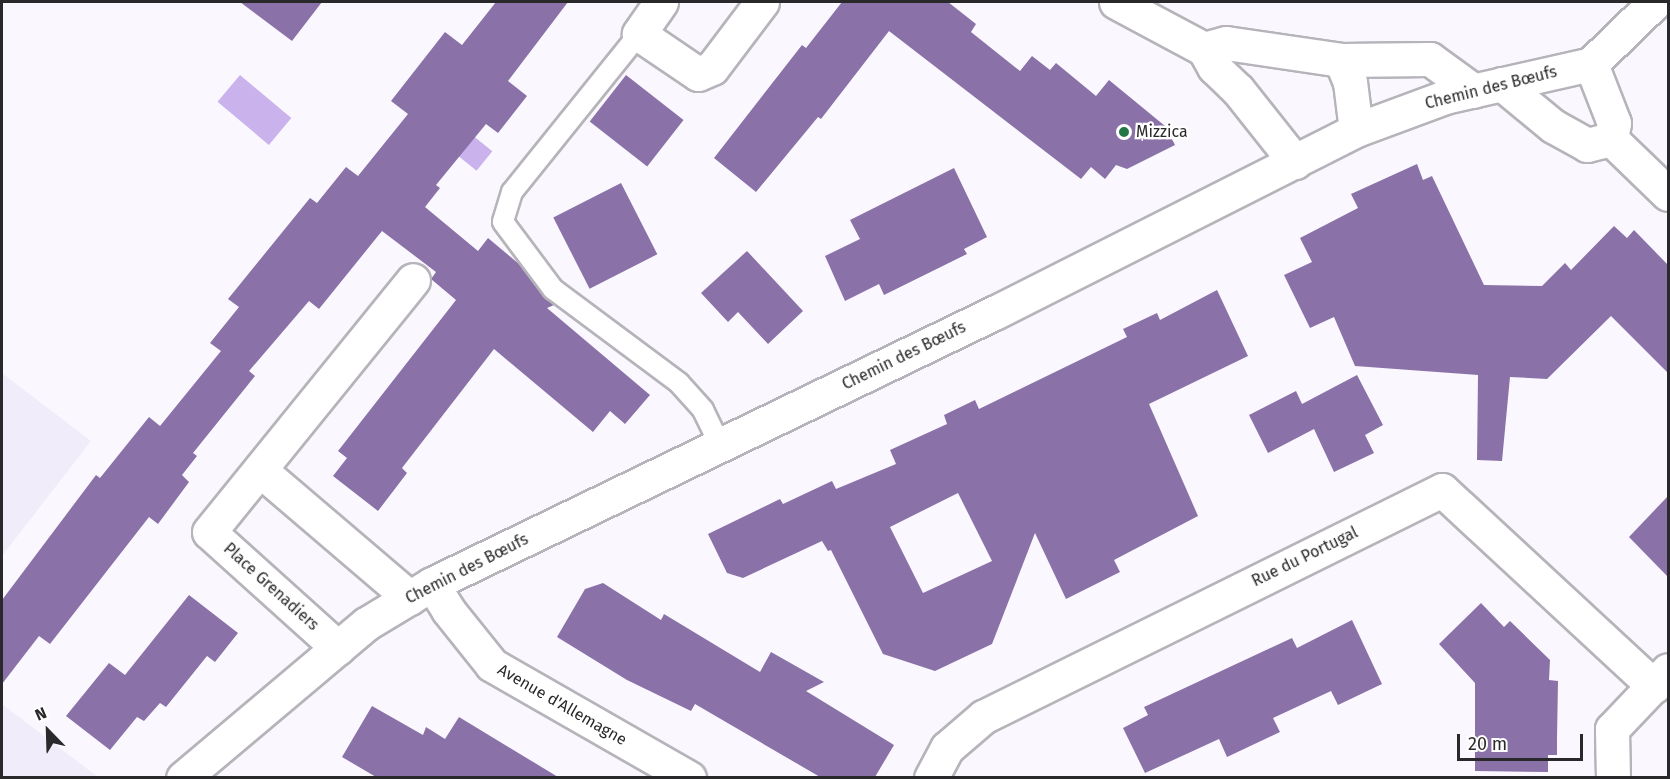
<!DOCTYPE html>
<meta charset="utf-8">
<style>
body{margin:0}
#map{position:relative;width:1670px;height:779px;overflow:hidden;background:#faf8fe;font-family:"Fira Sans",sans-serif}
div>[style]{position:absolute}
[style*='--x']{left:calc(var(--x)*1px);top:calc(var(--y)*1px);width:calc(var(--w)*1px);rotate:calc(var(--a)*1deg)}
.built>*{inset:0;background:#f1ecf9}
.water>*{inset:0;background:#cab2ec;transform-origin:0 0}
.building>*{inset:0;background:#8a72a8;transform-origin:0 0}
.roads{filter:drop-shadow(2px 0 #b6b4ba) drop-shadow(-2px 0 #b6b4ba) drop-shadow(0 2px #b6b4ba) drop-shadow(0 -2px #b6b4ba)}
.service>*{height:20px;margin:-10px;padding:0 10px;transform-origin:10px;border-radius:10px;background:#fff}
.minor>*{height:33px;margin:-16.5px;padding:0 16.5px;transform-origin:16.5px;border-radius:16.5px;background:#fff}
.tertiary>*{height:33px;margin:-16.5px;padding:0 16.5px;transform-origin:16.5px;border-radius:16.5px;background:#fff}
.dots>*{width:16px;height:16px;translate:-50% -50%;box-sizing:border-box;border:3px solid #fff;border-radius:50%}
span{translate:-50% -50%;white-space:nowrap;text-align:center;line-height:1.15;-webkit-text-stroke:4.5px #fff;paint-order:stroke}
.street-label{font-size:16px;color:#29292b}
.poi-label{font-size:16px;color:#29292b}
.left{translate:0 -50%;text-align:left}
.frame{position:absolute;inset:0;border:3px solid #29292b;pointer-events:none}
.north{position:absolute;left:18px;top:701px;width:60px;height:60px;-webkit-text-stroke:4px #fff;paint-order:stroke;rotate:337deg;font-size:16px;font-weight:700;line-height:24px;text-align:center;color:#29292b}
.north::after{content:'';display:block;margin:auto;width:21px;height:27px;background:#29292b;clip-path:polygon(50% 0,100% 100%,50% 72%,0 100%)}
.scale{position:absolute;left:1457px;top:734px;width:126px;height:27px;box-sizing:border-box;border:3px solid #29292b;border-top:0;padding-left:8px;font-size:18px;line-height:21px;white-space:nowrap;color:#29292b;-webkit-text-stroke:4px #fff;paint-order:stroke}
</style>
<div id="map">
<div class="built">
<i style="clip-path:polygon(2px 373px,91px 441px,2px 556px,2px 372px)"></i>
<i style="clip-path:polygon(2px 704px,98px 777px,2px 777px)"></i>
</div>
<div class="water">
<i style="left:240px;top:75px;width:67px;height:35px;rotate:40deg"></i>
<i style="left:455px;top:121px;width:48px;height:25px;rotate:39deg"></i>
</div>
<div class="building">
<i style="clip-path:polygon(240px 2px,322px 2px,292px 41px)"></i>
<i style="clip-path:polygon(496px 2px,568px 2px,508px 81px,527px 96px,498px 133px,486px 124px,436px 185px,440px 188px,425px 207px,478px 251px,488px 238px,519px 264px,554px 305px,547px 308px,650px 395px,625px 424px,610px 411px,593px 432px,494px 349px,402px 468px,407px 473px,378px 511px,333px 476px,347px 458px,338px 451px,456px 300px,431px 279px,436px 272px,382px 231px,319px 309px,309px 301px,249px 371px,255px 376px,193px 453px,197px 456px,182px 475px,189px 482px,158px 524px,149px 517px,50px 644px,39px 636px,2px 684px,2px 600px,96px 475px,100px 478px,149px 417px,160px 426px,221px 351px,210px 343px,239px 307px,228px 299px,310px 198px,317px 203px,346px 167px,358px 176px,408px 114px,391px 101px,445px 32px,462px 45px)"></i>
<i style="clip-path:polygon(842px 2px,948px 2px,976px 24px,971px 32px,1020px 71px,1032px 56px,1050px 70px,1056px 63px,1096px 96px,1109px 80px,1165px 126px,1175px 145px,1127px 169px,1116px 165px,1105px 179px,1091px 167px,1081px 179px,889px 31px,821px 119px,818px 117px,756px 192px,714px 158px,802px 45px,806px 48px)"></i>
<i style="left:626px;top:75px;width:73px;height:59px;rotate:38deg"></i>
<i style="clip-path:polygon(1417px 164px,1423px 180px,1432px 176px,1484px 285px,1542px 286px,1565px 263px,1571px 270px,1614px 226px,1627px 238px,1634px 230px,1668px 265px,1668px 373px,1611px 316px,1547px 379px,1510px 377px,1502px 461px,1477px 460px,1478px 375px,1355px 366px,1334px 317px,1310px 328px,1284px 275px,1312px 262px,1300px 238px,1358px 208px,1351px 194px)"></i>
<i style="clip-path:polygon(954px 168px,987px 237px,964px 249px,967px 254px,884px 295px,879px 284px,845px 301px,825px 256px,860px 239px,850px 220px)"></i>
<i style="left:621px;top:183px;width:80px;height:76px;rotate:63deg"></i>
<i style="clip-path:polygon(747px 251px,803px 311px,768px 344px,738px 312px,728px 322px,701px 293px)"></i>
<i style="clip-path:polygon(evenodd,1217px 290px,1248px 356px,1149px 404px,1198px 516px,1114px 560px,1120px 572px,1066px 599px,1035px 533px,992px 644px,935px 671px,883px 654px,831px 550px,828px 551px,822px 541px,743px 578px,727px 573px,708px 534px,780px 499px,783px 504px,832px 481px,836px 489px,896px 464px,890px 450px,947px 424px,944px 415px,975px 400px,979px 409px,1127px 337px,1123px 329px,1157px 313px,1160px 320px,1217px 290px,958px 493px,992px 561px,923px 593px,890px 527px,958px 493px)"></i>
<i style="clip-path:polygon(1357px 375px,1383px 425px,1365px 435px,1374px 453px,1334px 472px,1314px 429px,1268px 453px,1249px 415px,1296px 391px,1302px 404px)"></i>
<i style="clip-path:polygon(1668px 496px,1668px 577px,1629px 537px)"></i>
<i style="clip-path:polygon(603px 583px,661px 620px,664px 614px,760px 672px,771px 652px,824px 682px,806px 691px,894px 745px,875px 777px,820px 777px,695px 704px,691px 711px,627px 680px,557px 637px,585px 589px)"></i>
<i style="clip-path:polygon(189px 595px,238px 633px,215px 662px,207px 656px,166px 707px,160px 703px,144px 721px,137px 717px,110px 750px,66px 716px,109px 663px,125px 675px)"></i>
<i style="clip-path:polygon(1481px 603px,1504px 627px,1510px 621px,1550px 660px,1549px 680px,1558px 681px,1557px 738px,1557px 755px,1548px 755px,1548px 772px,1475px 771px,1475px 683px,1439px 644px)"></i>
<i style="clip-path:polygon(1352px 620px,1382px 684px,1338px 705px,1331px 691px,1273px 718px,1280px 732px,1227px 757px,1219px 739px,1145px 773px,1123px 728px,1148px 715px,1144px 707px,1292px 638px,1297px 648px)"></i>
<i style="clip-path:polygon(372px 706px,423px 735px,426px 727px,445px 739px,459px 717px,558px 777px,376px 777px,342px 757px)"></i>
</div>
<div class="roads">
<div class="service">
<i style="--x:639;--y:34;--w:203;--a:128.8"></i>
<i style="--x:512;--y:192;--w:31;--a:107"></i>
<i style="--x:503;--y:222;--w:84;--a:53.3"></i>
<i style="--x:553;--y:289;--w:157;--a:36.7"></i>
<i style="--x:679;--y:383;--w:36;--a:48"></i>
<i style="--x:703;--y:410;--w:39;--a:64"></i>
</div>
<div class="minor">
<i style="--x:661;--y:2;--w:39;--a:125"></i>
<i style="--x:639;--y:34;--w:71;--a:34.1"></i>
<i style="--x:698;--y:74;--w:15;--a:-23"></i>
<i style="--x:712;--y:68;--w:83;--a:-52.9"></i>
<i style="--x:1116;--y:2;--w:100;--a:28.1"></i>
<i style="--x:1204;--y:49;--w:21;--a:61"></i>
<i style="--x:1214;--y:67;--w:33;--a:44"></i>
<i style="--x:1238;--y:90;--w:92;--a:51.6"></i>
<i style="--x:1204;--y:49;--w:23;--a:-15"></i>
<i style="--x:1226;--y:43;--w:116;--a:8.4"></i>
<i style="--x:1341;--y:60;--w:89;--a:-0.6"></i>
<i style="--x:1430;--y:59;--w:54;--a:36"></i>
<i style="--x:1341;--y:60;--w:24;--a:68"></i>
<i style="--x:1350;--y:82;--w:48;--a:82.9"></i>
<i style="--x:1591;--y:64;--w:63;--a:68.7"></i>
<i style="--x:1614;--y:123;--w:16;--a:101"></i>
<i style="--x:1502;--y:84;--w:66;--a:39.5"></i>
<i style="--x:1553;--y:126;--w:39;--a:29"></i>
<i style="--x:1587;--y:145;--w:25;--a:-14"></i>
<i style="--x:1611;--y:139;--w:79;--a:44"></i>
<i style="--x:260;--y:470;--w:197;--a:40.5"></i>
<i style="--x:432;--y:584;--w:31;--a:58"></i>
<i style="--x:448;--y:610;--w:70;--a:51.3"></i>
<i style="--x:492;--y:665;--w:227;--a:29.8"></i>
<i style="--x:338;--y:648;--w:173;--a:-138"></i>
<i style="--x:209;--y:532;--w:324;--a:-51"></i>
<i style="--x:931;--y:778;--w:34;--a:-62"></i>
<i style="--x:947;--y:748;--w:48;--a:-40.7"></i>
<i style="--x:983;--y:717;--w:512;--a:-26.31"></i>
<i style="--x:1442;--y:490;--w:289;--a:42.8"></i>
<i style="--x:1613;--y:778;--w:49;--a:-91.2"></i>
<i style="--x:1612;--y:729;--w:81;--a:-46.5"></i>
</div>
<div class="tertiary">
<i style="--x:183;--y:778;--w:239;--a:-40.1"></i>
<i style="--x:366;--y:624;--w:77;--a:-31.2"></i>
<i style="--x:432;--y:584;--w:626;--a:-25.75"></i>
<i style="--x:996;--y:312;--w:403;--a:-26.8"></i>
<i style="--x:1356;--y:130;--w:95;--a:-20.3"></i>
<i style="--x:1445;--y:97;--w:150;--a:-12.7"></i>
<i style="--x:1591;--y:64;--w:89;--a:-44.1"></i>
</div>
</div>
<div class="dots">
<i style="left:1124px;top:132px;background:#247647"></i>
</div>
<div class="street-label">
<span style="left:1491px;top:88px;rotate:-14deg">Chemin des Bœufs</span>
<span style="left:904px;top:356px;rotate:-26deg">Chemin des Bœufs</span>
<span style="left:1305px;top:557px;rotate:-26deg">Rue du Portugal</span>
<span style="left:467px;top:569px;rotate:-27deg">Chemin des Bœufs</span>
<span style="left:271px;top:587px;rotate:42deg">Place Grenadiers</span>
<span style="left:562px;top:705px;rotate:30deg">Avenue d'Allemagne</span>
</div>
<div class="poi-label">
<span class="left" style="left:1136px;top:132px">Mizzica</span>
</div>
<div class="frame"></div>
<div class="north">N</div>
<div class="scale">20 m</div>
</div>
